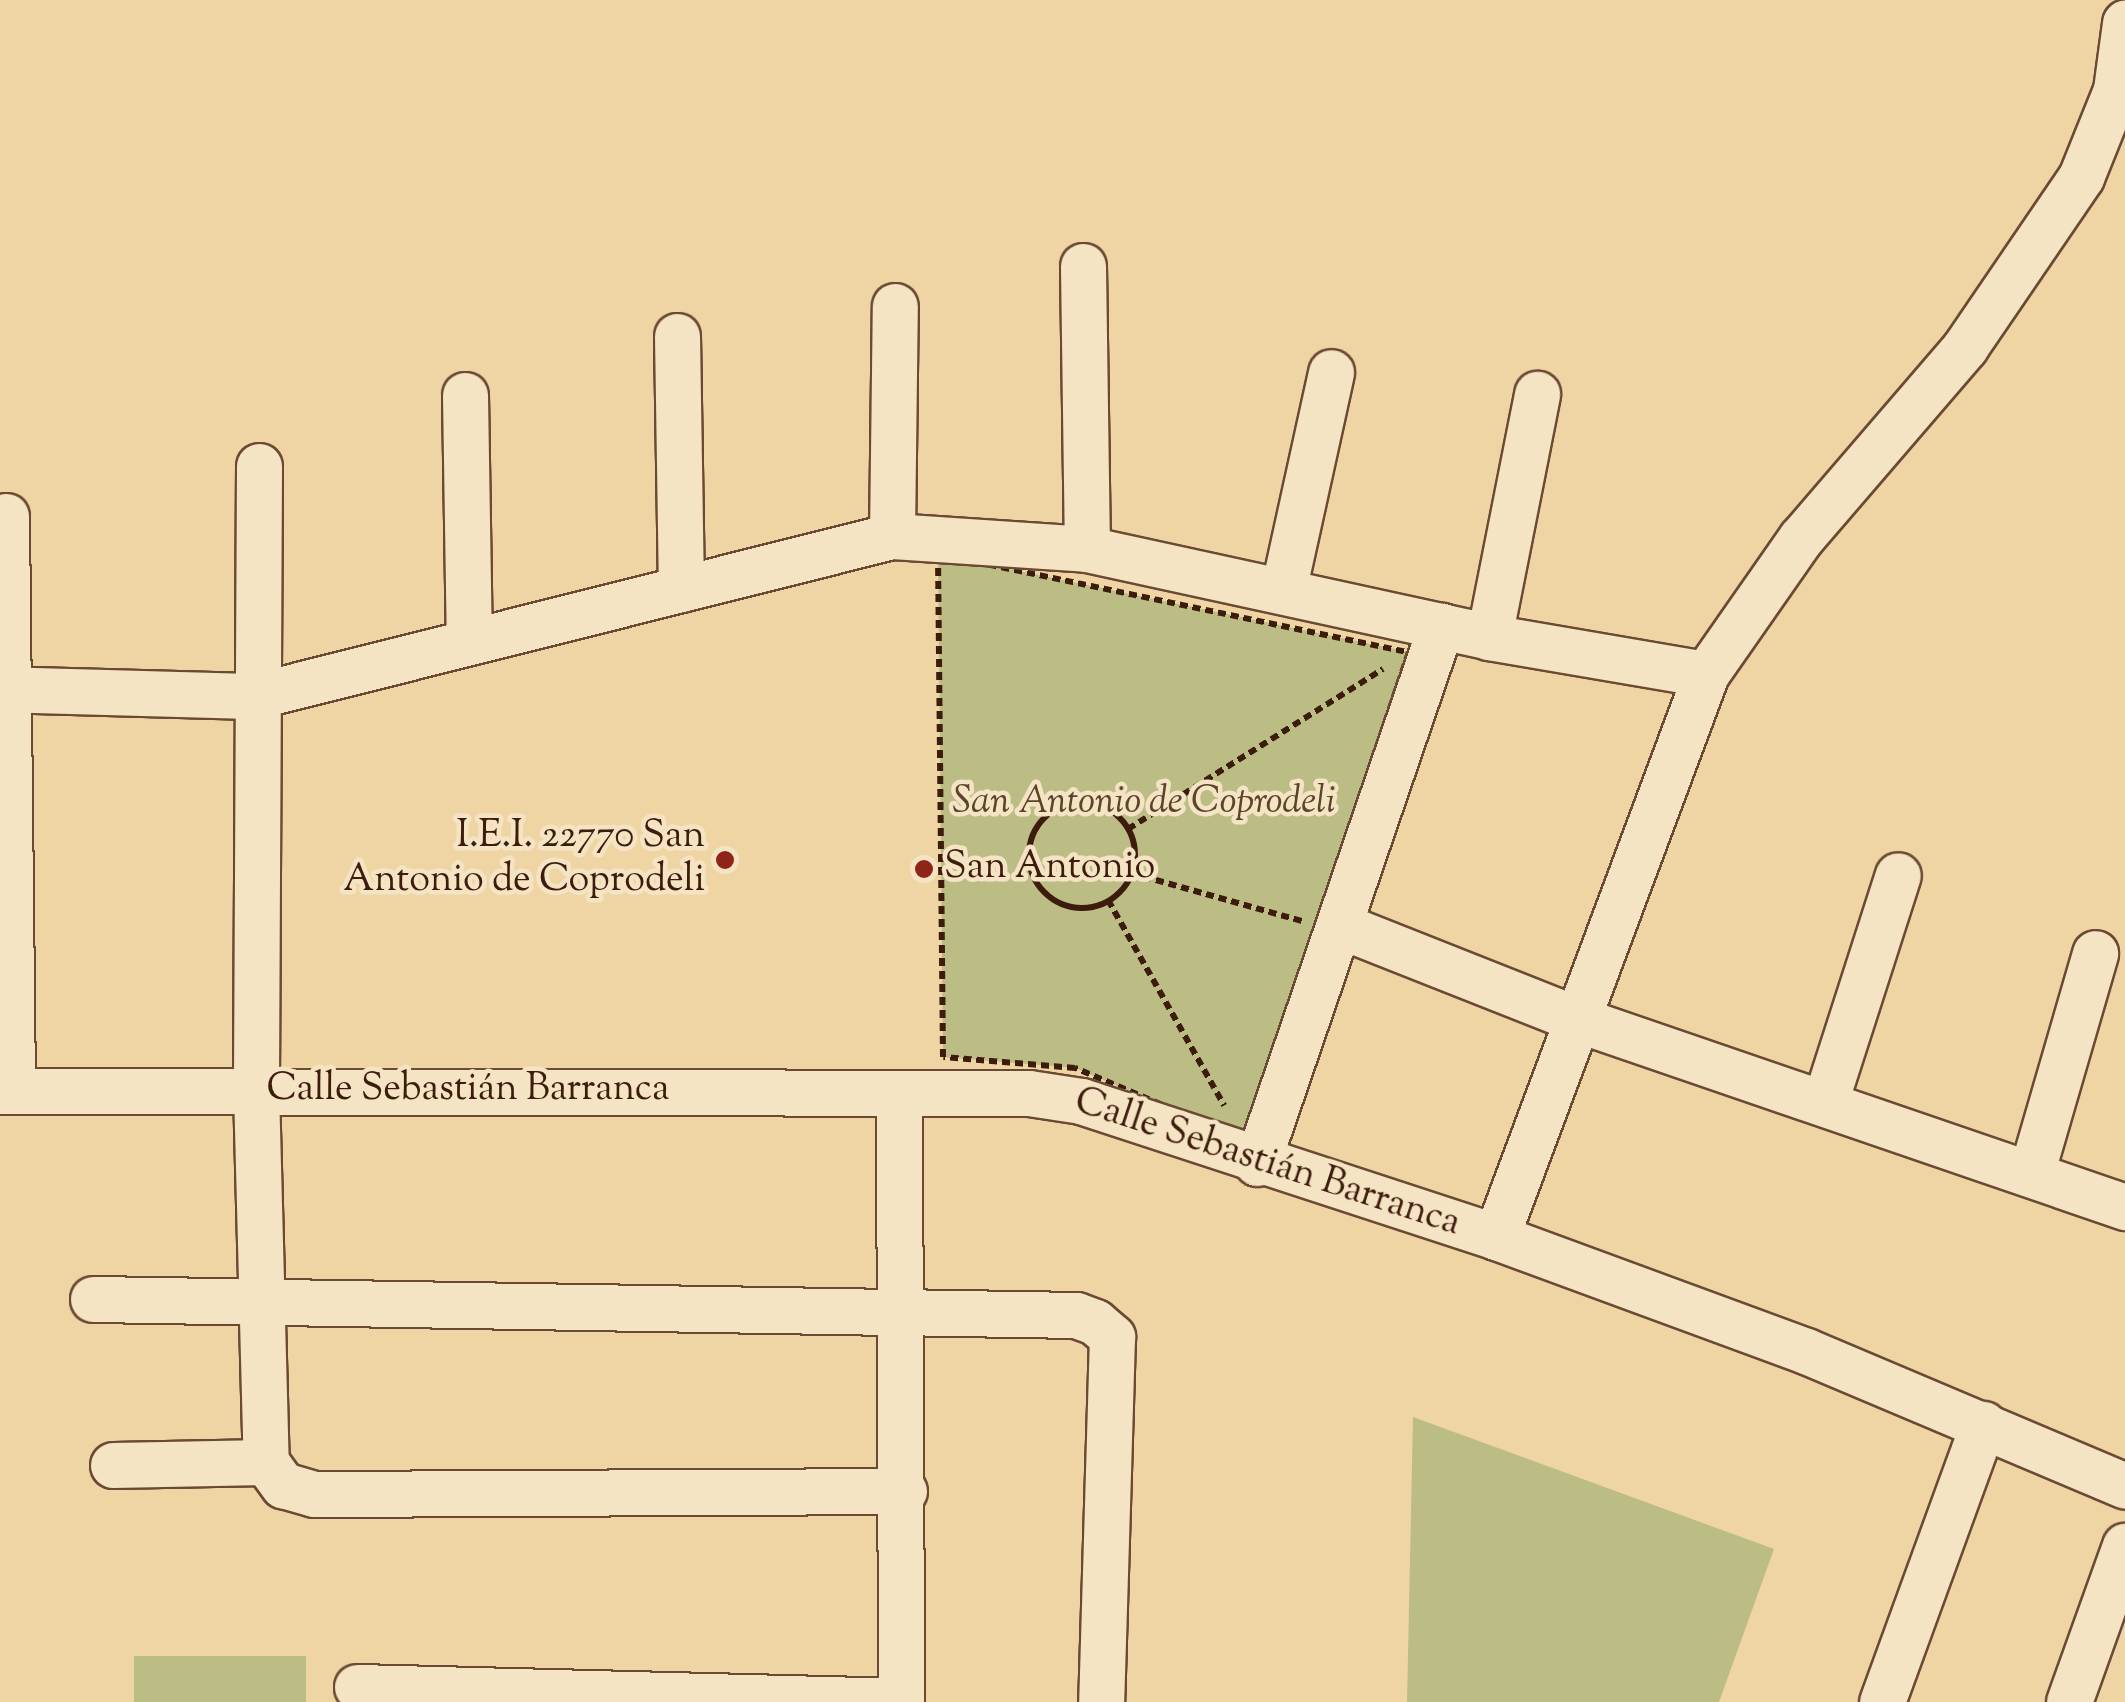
<!DOCTYPE html>
<meta charset="utf-8">
<style>
body{margin:0}
#map{position:relative;width:2125px;height:1702px;overflow:hidden;background:#f0d5a4;font-family:"Sorts Mill Goudy",serif}
div>[style]{position:absolute}
[style*='--x']{left:calc(var(--x)*1px);top:calc(var(--y)*1px);width:calc(var(--w)*1px);rotate:calc(var(--a)*1deg)}
.green>*{inset:0;background:#bbbd85;transform-origin:0 0}
.path>*{height:6px;margin-top:-3px;transform-origin:0;background:repeating-linear-gradient(90deg,#3d1c0d 0 8px,transparent 0 13px)}
.path>.ring{margin:-3px;padding:0;box-sizing:content-box;background:none;border:6px solid #3d1c0d;border-radius:50%}
.roads{filter:drop-shadow(2px 0 #6a4a33) drop-shadow(-2px 0 #6a4a33) drop-shadow(0 2px #6a4a33) drop-shadow(0 -2px #6a4a33)}
.minor>*{height:45px;margin:-22.5px;padding:0 22.5px;transform-origin:22.5px;border-radius:22.5px;background:#f5e4c4}
.dots>*{width:28px;height:28px;translate:-50% -50%;box-sizing:border-box;border:5px solid #f5e4c4;border-radius:50%}
span{translate:-50% -50%;white-space:nowrap;text-align:center;line-height:1.15;-webkit-text-stroke:9px #f5e4c4;paint-order:stroke}
.park-label{font-size:38px;color:#5c442b;font-style:italic}
.poi-label{font-size:38px;color:#3d1c0d}
.right{translate:-100% -50%;text-align:right}
.left{translate:0 -50%;text-align:left}
.street-label{font-size:38px;color:#3d1c0d}
</style>
<div id="map">
<div class="green">
<i style="clip-path:polygon(938px 554px,1409px 652px,1245px 1140px,1075px 1068px,943px 1057px)"></i>
<i style="clip-path:polygon(1413px 1417px,1774px 1549px,1719px 1702px,1407px 1702px)"></i>
<i style="left:134px;top:1656px;width:172px;height:46px"></i>
</div>
<div class="path">
<i style="--x:938;--y:554;--w:481;--a:11.8"></i>
<i style="--x:1409;--y:652;--w:515;--a:108.58"></i>
<i style="--x:1245;--y:1140;--w:185;--a:-157"></i>
<i style="--x:1075;--y:1068;--w:132;--a:-175.2"></i>
<i style="--x:943;--y:1057;--w:503;--a:-90.57"></i>
<i class="ring" style="left:1029px;top:802px;width:100px;height:100px"></i>
<i style="--x:1128;--y:829;--w:301;--a:-32.1"></i>
<i style="--x:1131;--y:873;--w:178;--a:15.7"></i>
<i style="--x:1108;--y:900;--w:236;--a:60.5"></i>
</div>
<div class="roads">
<div class="minor">
<i style="--x:1083;--y:266;--w:283;--a:89.2"></i>
<i style="--x:677;--y:336;--w:253;--a:89.1"></i>
<i style="--x:465;--y:395;--w:244;--a:89.1"></i>
<i style="--x:259;--y:466;--w:624;--a:90.28"></i>
<i style="--x:256;--y:1090;--w:372;--a:88.5"></i>
<i style="--x:266;--y:1462;--w:29;--a:54"></i>
<i style="--x:283;--y:1485;--w:32;--a:16"></i>
<i style="--x:314;--y:1494;--w:590;--a:-0.29"></i>
<i style="--x:6;--y:516;--w:575;--a:89.4"></i>
<i style="--x:892;--y:536;--w:230;--a:-89.3"></i>
<i style="--x:1283;--y:591;--w:224;--a:-77.6"></i>
<i style="--x:1489;--y:637;--w:248;--a:-78.8"></i>
<i style="--x:0;--y:689;--w:255;--a:1.6"></i>
<i style="--x:255;--y:696;--w:657;--a:-14.1"></i>
<i style="--x:892;--y:536;--w:195;--a:3.8"></i>
<i style="--x:1087;--y:549;--w:412;--a:12.3"></i>
<i style="--x:1489;--y:637;--w:220;--a:9.7"></i>
<i style="--x:1339;--y:925;--w:253;--a:21.6"></i>
<i style="--x:1574;--y:1018;--w:583;--a:18.93"></i>
<i style="--x:0;--y:1091;--w:1029;--a:0.11"></i>
<i style="--x:1029;--y:1093;--w:53;--a:8.7"></i>
<i style="--x:1081;--y:1101;--w:437;--a:18.1"></i>
<i style="--x:1496;--y:1237;--w:330;--a:20.2"></i>
<i style="--x:1806;--y:1351;--w:346;--a:22.9"></i>
<i style="--x:899;--y:1093;--w:609;--a:89.81"></i>
<i style="--x:1825;--y:1102;--w:238;--a:-72.2"></i>
<i style="--x:1257;--y:1163;--w:568;--a:-71.09"></i>
<i style="--x:2031;--y:1174;--w:230;--a:-73.8"></i>
<i style="--x:1496;--y:1237;--w:601;--a:-69.54"></i>
<i style="--x:1706;--y:674;--w:166;--a:-55.1"></i>
<i style="--x:1801;--y:538;--w:252;--a:-49.3"></i>
<i style="--x:1965;--y:347;--w:206;--a:-55.7"></i>
<i style="--x:2081;--y:177;--w:94;--a:-68.1"></i>
<i style="--x:2116;--y:90;--w:68;--a:-82.3"></i>
<i style="--x:93;--y:1299;--w:983;--a:0.93"></i>
<i style="--x:1076;--y:1315;--w:20;--a:20"></i>
<i style="--x:1095;--y:1322;--w:23;--a:41"></i>
<i style="--x:1112;--y:1337;--w:365;--a:91.7"></i>
<i style="--x:113;--y:1465;--w:153;--a:-1.1"></i>
<i style="--x:357;--y:1687;--w:544;--a:1.47"></i>
<i style="--x:1882;--y:1702;--w:296;--a:-70"></i>
<i style="--x:2069;--y:1702;--w:166;--a:-70.3"></i>
</div>
</div>
<div class="dots">
<i style="left:725px;top:860px;background:#8f2418"></i>
<i style="left:924px;top:869px;background:#8f2418"></i>
</div>
<div class="park-label">
<span style="left:1144px;top:804px">San Antonio de Coprodeli</span>
</div>
<div class="poi-label">
<span class="right" style="left:705px;top:860px">I.E.I. 22770 San<br>Antonio de Coprodeli</span>
<span class="left" style="left:944px;top:869px">San Antonio</span>
</div>
<div class="street-label">
<span style="left:468px;top:1091px">Calle Sebastián Barranca</span>
<span style="left:1267px;top:1164px;rotate:18deg">Calle Sebastián Barranca</span>
</div>
</div>
